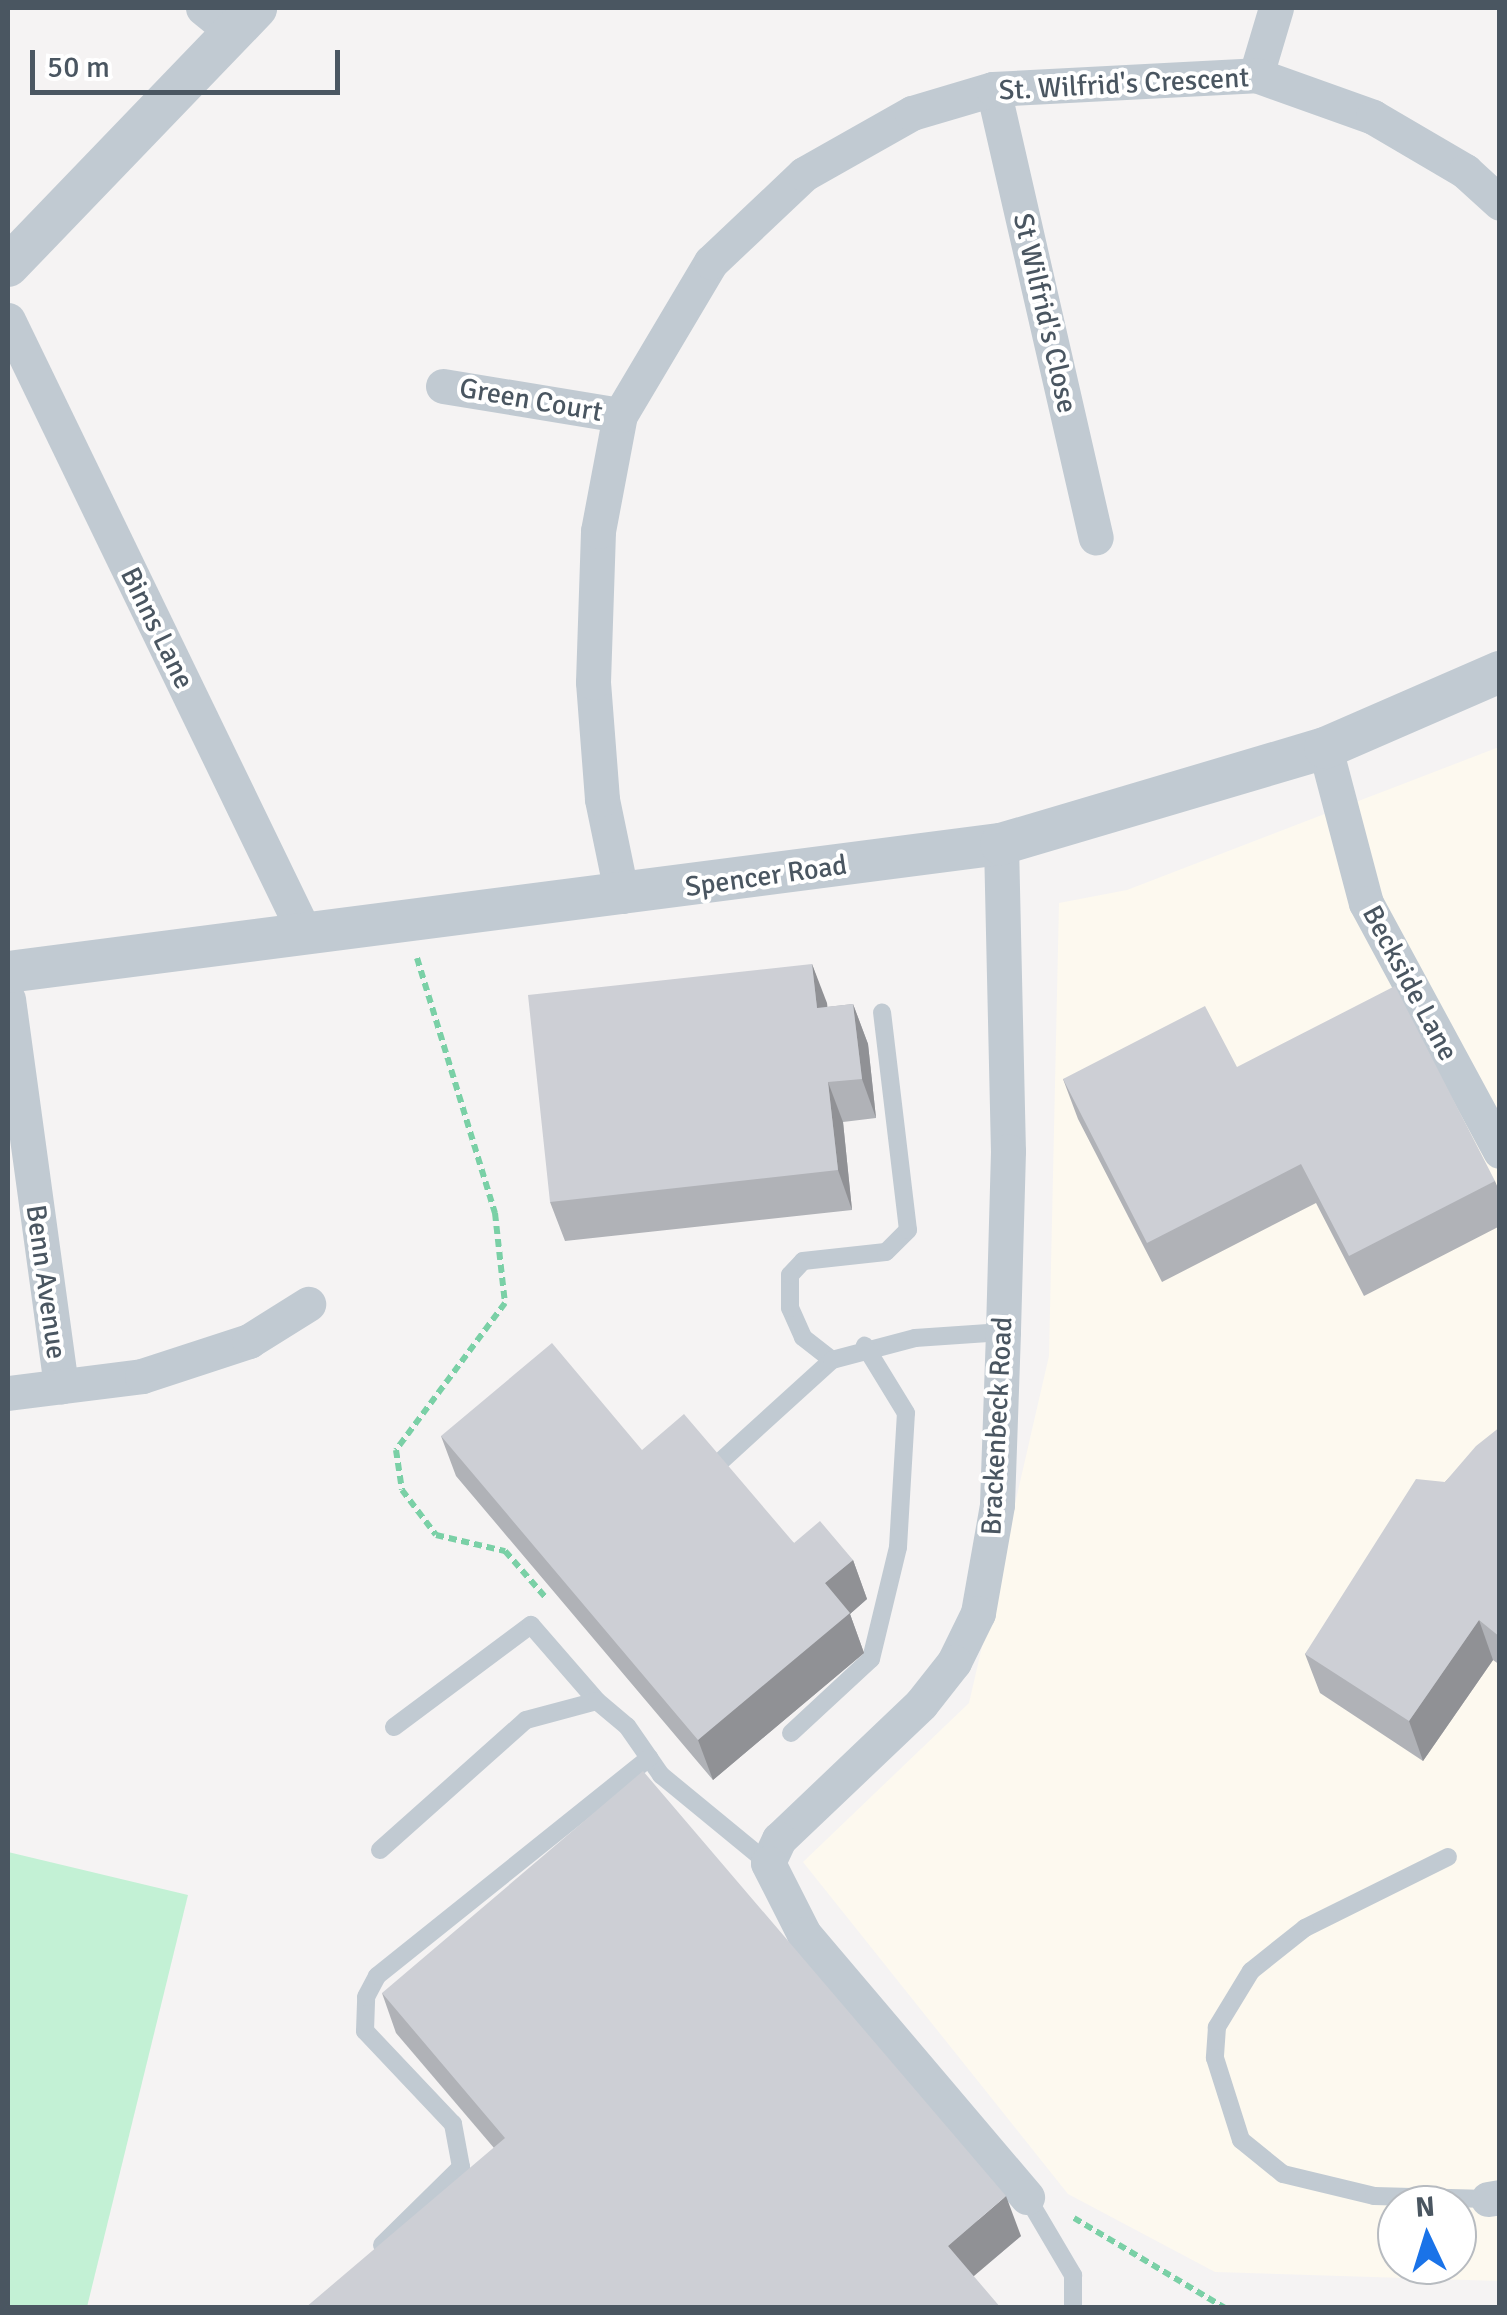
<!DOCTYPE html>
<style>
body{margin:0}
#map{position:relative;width:1507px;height:2315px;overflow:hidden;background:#f5f3f3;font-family:Signika,sans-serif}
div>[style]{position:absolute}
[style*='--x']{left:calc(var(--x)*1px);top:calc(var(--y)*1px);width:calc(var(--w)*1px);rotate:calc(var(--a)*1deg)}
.commercial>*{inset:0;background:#fdf9ef}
.green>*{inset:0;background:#c3f1d5}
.path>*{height:6px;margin-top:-3px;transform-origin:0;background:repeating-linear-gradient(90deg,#7ad0a6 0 8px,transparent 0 13px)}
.service>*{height:18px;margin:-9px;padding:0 9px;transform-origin:9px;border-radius:9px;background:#c1cad2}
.minor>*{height:35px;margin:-17.5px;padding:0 17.5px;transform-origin:17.5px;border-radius:17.5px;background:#c1cad2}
.tertiary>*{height:42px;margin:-21px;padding:0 21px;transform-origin:21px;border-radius:21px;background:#c1cad2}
.wall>*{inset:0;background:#b0b2b7}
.shaded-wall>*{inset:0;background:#909195}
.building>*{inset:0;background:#cdcfd5}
span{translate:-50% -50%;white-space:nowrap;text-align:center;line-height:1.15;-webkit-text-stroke:8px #fff;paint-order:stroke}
.street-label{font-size:28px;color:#4a5661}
.frame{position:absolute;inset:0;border:10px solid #4a5661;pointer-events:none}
.north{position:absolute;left:1377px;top:2185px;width:100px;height:100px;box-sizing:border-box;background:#fff;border:2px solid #b7bbc0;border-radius:50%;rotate:356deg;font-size:28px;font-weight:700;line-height:40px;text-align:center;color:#4a5661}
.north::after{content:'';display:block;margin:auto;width:35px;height:45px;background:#1a73e8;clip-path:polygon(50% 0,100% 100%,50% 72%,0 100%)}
.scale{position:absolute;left:30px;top:50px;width:310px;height:45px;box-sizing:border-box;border:5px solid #4a5661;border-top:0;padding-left:12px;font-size:30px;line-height:35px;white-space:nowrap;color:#4a5661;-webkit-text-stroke:8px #fff;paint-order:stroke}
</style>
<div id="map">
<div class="commercial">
<i style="clip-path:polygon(evenodd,1499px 747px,1499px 2281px,1215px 2272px,1068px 2194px,803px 1862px,969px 1703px,1049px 1356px,1059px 903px,1127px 890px,1499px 747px,1397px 2205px,1457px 2205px,1457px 2265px,1397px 2265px,1397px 2205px)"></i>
</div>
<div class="green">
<i style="clip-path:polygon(8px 1852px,188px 1895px,87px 2307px,8px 2307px)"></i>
</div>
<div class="path">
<i style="--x:417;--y:958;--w:267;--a:73"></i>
<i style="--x:495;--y:1213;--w:91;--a:83.7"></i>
<i style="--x:505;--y:1303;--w:183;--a:126.6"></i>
<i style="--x:396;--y:1450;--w:40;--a:81.5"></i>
<i style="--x:402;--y:1490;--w:56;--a:52.9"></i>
<i style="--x:436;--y:1535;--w:71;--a:13.1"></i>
<i style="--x:505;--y:1551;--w:64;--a:48.8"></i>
<i style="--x:1074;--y:2218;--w:176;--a:30.8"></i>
</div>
<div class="service">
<i style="--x:832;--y:1360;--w:37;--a:-142"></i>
<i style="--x:803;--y:1337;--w:32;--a:-114"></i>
<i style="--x:790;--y:1308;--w:33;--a:-90"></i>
<i style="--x:790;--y:1275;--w:19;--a:-47"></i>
<i style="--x:803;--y:1261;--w:83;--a:-6.2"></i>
<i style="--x:886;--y:1252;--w:31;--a:-45"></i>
<i style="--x:908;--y:1230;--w:219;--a:-96.8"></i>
<i style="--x:721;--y:1461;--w:150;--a:-42.3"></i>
<i style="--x:832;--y:1360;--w:86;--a:-14.8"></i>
<i style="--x:915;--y:1338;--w:88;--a:-3.9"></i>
<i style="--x:394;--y:1727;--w:171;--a:-36.7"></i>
<i style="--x:531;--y:1625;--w:101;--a:49"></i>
<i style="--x:791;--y:1733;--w:109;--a:-42.8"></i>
<i style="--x:871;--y:1659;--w:115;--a:-76.4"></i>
<i style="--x:898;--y:1547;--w:134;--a:-86.6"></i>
<i style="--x:906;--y:1413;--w:79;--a:-121.5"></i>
<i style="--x:380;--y:1850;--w:195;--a:-41.7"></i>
<i style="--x:526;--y:1720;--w:73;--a:-15"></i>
<i style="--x:597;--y:1701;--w:39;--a:40"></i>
<i style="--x:627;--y:1726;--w:60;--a:55.2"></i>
<i style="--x:661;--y:1775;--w:139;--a:39.4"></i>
<i style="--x:1448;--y:1857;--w:160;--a:153.6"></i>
<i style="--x:1305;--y:1928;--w:69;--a:141.5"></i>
<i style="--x:1251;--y:1971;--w:66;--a:121.3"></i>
<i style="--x:1217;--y:2027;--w:31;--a:94"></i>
<i style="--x:1215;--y:2058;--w:86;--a:72.4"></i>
<i style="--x:1241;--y:2140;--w:54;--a:39"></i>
<i style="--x:1283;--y:2174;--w:94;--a:13.6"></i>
<i style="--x:1374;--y:2196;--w:114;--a:1.5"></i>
<i style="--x:1027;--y:2197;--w:91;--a:59.5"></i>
<i style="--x:1073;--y:2275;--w:33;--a:90"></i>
<i style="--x:382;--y:2245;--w:111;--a:-44.6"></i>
<i style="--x:461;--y:2167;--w:44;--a:-100.5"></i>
<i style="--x:453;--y:2124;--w:128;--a:-133.4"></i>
<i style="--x:365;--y:2031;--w:34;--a:-88"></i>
<i style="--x:366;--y:1997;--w:24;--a:-62"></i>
<i style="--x:377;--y:1976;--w:349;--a:-38.7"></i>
</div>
<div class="minor">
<i style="--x:203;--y:8;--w:38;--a:39"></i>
<i style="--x:1256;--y:75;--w:70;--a:-73.4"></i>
<i style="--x:993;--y:89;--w:460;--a:77.1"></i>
<i style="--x:8;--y:320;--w:684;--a:64.18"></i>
<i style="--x:443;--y:386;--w:179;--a:9.3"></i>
<i style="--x:1325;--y:748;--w:160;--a:75.2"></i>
<i style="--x:1366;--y:903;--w:282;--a:61.6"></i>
<i style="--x:1001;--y:844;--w:307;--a:88.7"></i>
<i style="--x:1008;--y:1151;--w:181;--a:91.6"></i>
<i style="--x:1003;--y:1332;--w:173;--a:92"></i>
<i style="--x:997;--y:1505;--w:110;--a:100"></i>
<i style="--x:978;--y:1613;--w:55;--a:116.1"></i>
<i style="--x:954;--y:1662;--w:53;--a:128.2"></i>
<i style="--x:921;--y:1704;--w:196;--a:136.4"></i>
<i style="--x:779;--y:1839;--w:26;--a:115"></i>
<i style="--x:768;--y:1863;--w:80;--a:63.1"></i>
<i style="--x:804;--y:1934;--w:345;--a:49.7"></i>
<i style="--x:622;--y:896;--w:99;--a:-101.7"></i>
<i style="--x:602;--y:799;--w:117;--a:-94.4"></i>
<i style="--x:593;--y:682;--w:151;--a:-88.1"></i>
<i style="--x:598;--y:531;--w:118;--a:-79.3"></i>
<i style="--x:620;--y:415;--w:178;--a:-59.3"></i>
<i style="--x:711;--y:262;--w:128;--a:-43.4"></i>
<i style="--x:804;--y:174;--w:124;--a:-29.5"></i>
<i style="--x:912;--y:113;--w:84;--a:-16.5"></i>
<i style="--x:993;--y:89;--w:263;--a:-3"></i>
<i style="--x:1256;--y:75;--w:124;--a:19.7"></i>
<i style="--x:1373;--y:117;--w:107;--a:30.4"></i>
<i style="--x:1465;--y:171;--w:47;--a:42.4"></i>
<i style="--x:8;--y:999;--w:391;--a:82.2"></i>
<i style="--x:8;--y:1393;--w:135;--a:-7.2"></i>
<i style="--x:142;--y:1376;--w:113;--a:-18.1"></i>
<i style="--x:249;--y:1341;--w:70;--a:-32.1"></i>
<i style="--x:1488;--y:2199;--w:12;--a:-9"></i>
</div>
<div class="tertiary">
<i style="--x:8;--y:266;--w:358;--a:-46.1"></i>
<i style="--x:8;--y:972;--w:1001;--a:-7.35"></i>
<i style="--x:1001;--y:844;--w:338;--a:-16.5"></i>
<i style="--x:1325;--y:748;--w:191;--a:-23.5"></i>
</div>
<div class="wall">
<i style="clip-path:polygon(812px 964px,827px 1007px,853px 1004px,868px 1044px,876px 1118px,843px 1122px,852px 1210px,565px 1241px,550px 1202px)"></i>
<i style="clip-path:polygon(1237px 1067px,1495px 1181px,1500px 1193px,1500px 1226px,1364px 1296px,1316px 1203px,1162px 1282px,1078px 1119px,1063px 1079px)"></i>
<i style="clip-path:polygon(1500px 1427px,1500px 1665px,1493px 1660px,1423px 1761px,1320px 1693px,1305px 1654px,1445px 1482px)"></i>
<i style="clip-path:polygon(441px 1436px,642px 1450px,794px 1543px,853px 1560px,867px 1599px,850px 1614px,864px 1653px,713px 1780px,456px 1476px)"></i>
<i style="clip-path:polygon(382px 1993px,1021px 2236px,974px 2276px,494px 2148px,396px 2033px)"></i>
</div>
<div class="shaded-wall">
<i style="clip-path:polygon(812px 964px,827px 1003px,832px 1048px,817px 1008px)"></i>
<i style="clip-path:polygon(853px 1004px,868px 1044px,876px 1118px,862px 1079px)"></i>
<i style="clip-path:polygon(828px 1082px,843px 1122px,852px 1210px,838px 1170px)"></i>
<i style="clip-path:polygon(853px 1560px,867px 1599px,850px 1614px,864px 1653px,713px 1780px,698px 1740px,825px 1583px)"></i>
<i style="clip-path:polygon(1479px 1620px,1493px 1660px,1423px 1761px,1409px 1721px)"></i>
<i style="clip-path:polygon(1006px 2196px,1021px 2236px,963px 2285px,948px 2246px)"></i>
</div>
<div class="building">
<i style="clip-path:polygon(812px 964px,817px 1008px,853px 1004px,862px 1079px,828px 1082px,838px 1170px,550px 1202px,528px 995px)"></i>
<i style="clip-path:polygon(1395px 986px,1495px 1181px,1349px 1256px,1301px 1164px,1147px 1243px,1063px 1079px,1205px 1006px,1237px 1067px)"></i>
<i style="clip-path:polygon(552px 1343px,642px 1450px,684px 1414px,794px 1543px,820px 1521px,853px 1560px,825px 1583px,850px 1613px,698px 1740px,441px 1436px)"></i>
<i style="clip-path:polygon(1500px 1427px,1500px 1637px,1479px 1620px,1409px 1721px,1305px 1654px,1416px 1479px,1445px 1482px,1476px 1446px)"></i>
<i style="clip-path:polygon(643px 1771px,1006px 2196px,948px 2246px,1001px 2308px,305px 2308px,505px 2138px,382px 1993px)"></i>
</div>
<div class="street-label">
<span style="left:1124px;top:84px;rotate:-3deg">St. Wilfrid's Crescent</span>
<span style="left:1045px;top:313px;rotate:77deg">St Wilfrid's Close</span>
<span style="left:531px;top:400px;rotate:10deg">Green Court</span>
<span style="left:157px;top:628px;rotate:64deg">Binns Lane</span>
<span style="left:766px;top:876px;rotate:-8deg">Spencer Road</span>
<span style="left:1410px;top:983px;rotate:62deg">Beckside Lane</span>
<span style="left:46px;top:1282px;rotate:82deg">Benn Avenue</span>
<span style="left:997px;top:1426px;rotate:-87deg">Brackenbeck Road</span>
</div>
<div class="frame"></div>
<div class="north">N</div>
<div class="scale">50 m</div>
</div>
